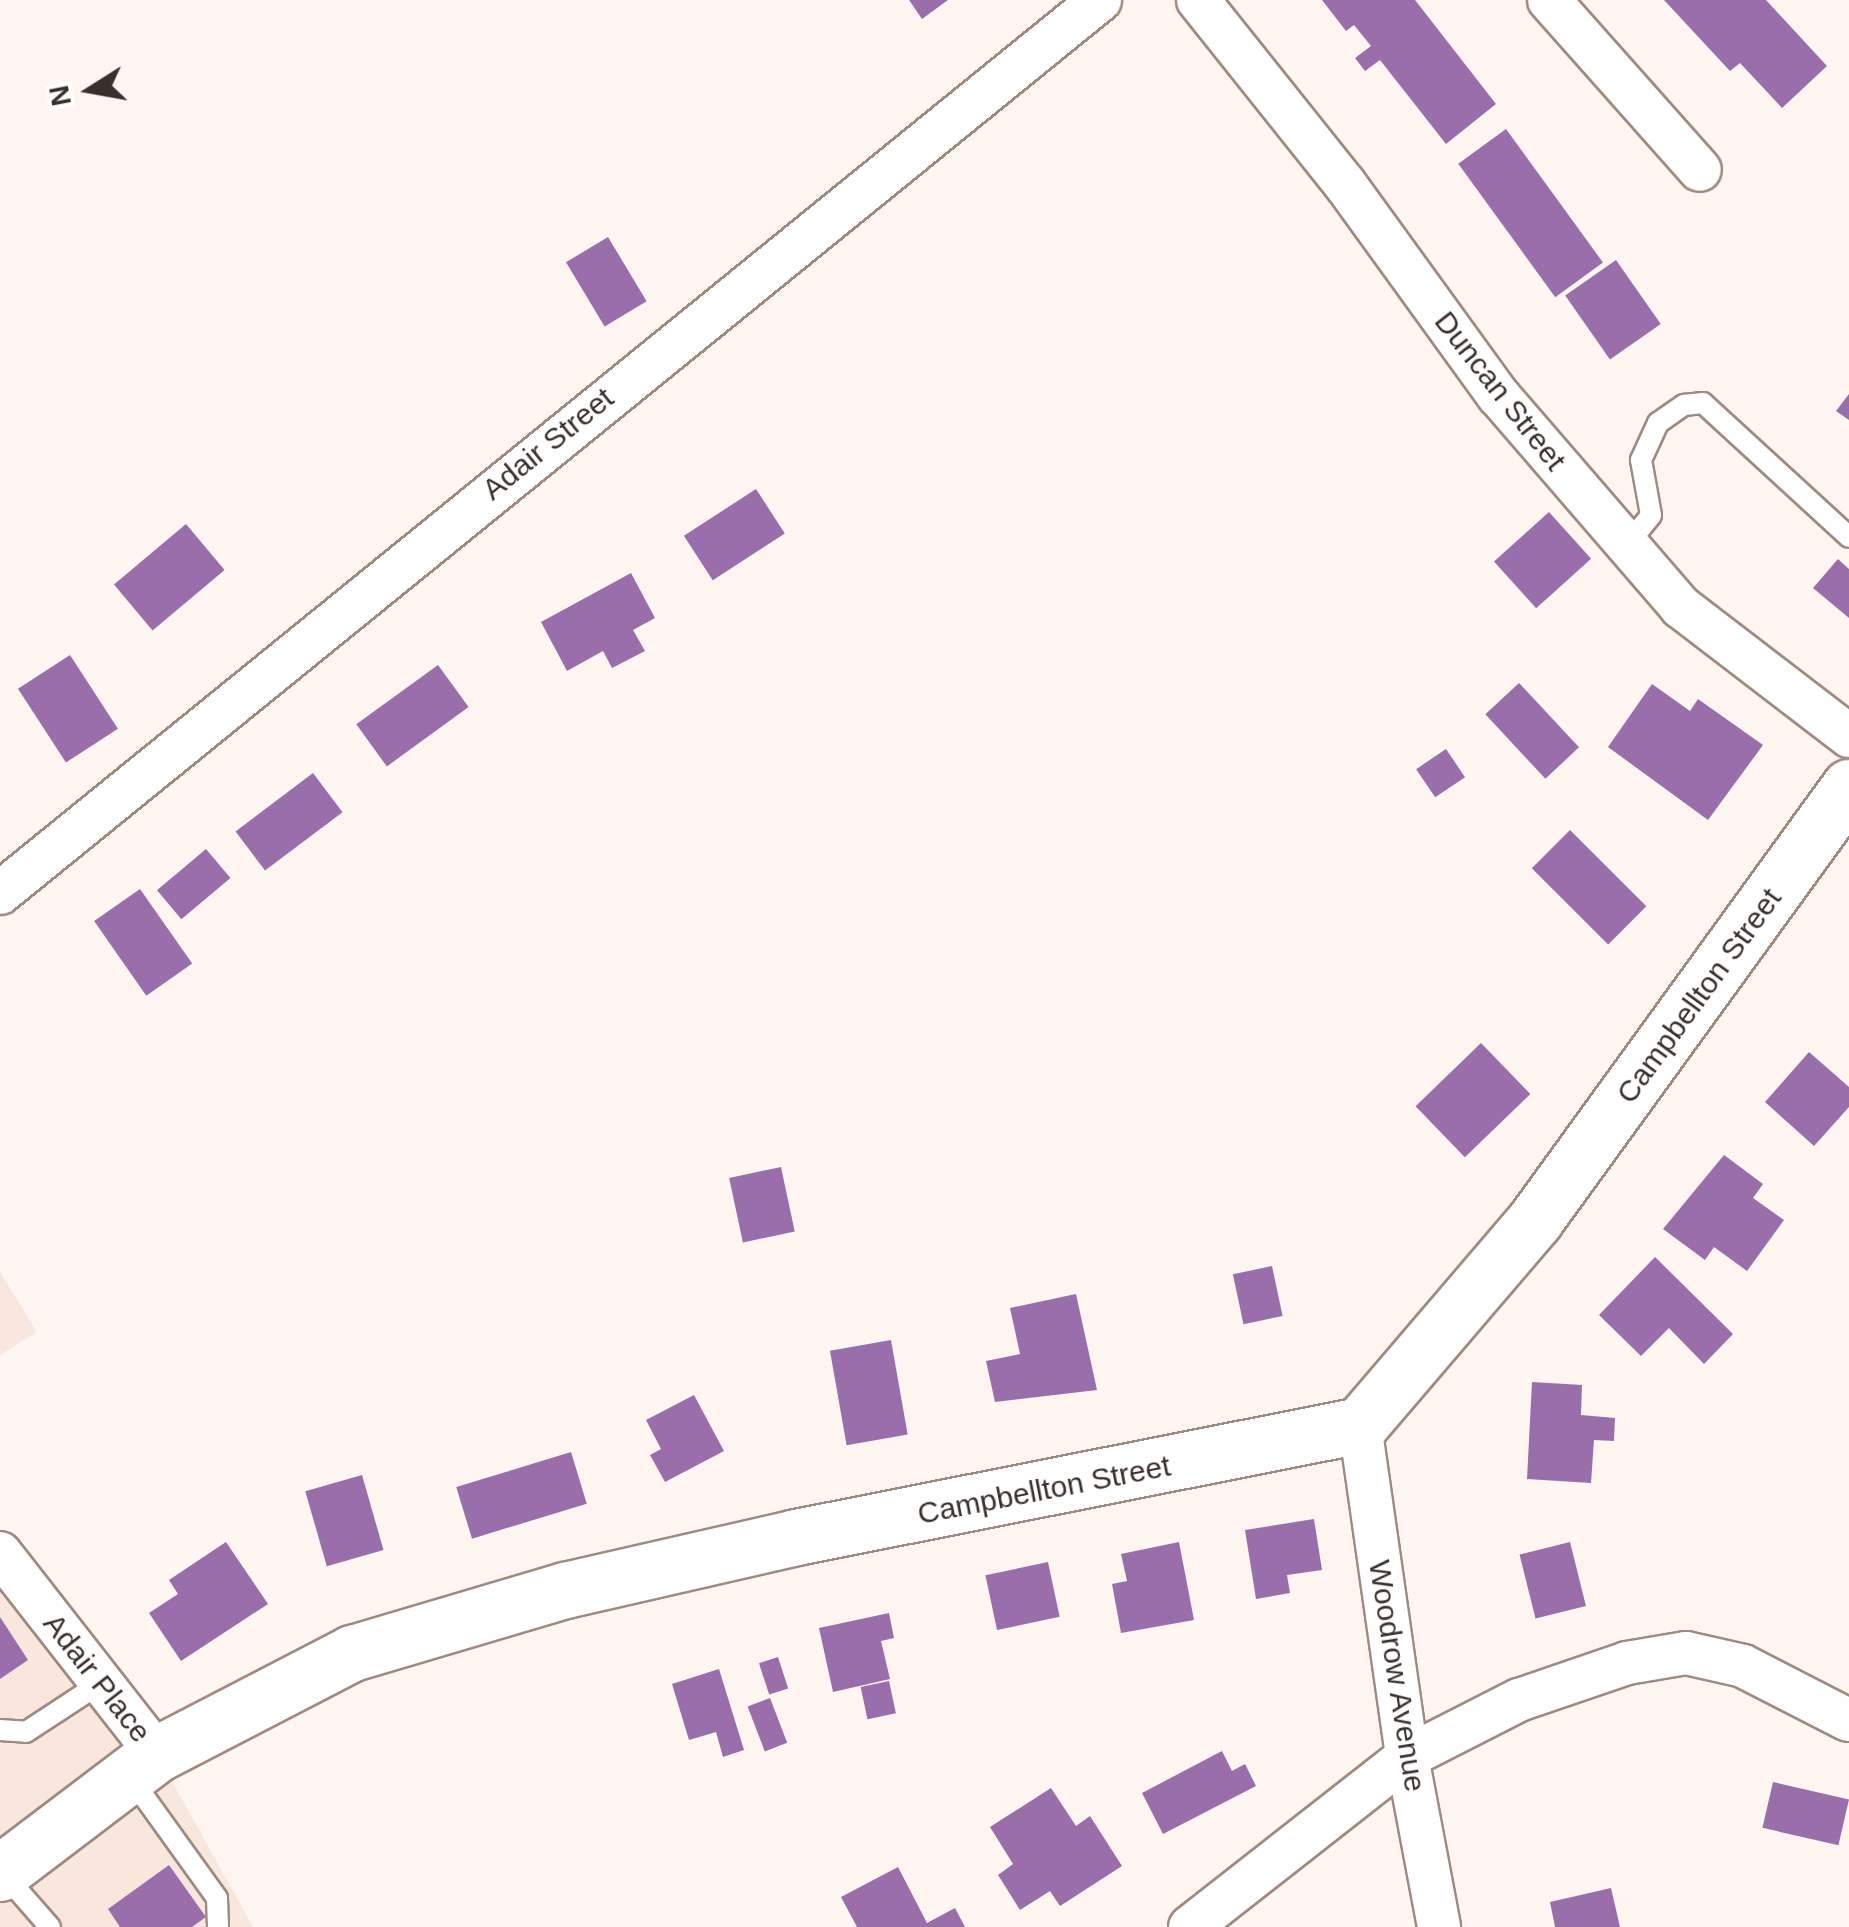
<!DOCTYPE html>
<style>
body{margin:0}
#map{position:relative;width:1849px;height:1927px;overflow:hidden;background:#fff5f1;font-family:Arial,sans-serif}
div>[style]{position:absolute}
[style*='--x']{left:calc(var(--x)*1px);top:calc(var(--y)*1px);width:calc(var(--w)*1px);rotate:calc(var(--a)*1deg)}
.built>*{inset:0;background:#f9e7de}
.building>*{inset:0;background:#996eab;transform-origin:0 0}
.roads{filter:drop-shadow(2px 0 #9f8a7f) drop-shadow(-2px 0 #9f8a7f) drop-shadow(0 2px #9f8a7f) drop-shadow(0 -2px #9f8a7f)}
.service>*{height:20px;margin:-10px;padding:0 10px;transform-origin:10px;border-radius:10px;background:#fff}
.minor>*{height:42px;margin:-21px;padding:0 21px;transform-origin:21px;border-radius:21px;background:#fff}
.secondary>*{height:55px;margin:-27.5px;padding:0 27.5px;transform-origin:27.5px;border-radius:27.5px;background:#fff}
span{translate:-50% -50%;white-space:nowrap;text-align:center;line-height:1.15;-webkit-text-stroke:8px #fff;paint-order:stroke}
.street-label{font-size:30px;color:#39302c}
.north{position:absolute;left:40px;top:40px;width:100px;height:100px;-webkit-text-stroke:8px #fff;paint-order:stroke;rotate:259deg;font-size:28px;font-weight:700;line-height:40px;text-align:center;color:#39302c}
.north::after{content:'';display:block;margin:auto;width:35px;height:45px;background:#39302c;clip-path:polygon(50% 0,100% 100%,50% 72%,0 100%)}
</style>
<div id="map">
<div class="built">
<i style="clip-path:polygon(0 1272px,37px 1332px,0 1355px)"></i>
<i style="clip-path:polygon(0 1553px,157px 1754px,253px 1927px,0 1927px)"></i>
</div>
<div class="building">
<i style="clip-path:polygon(909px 0,948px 0,922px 19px)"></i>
<i style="clip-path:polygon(1322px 0,1415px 0,1496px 104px,1446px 144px,1380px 60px,1365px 71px,1355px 58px,1371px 46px,1354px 25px,1346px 31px)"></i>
<i style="clip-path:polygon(1664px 0,1766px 0,1827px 66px,1782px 108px,1740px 63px,1730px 71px)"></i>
<i style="left:1506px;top:129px;width:165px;height:59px;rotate:54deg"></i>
<i style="left:608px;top:237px;width:75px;height:49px;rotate:59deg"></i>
<i style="left:1616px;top:260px;width:78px;height:62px;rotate:55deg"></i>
<i style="clip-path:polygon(1849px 394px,1849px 420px,1836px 411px)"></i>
<i style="left:756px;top:489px;width:53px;height:86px;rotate:57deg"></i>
<i style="left:1549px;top:512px;width:63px;height:74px;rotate:48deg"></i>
<i style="left:186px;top:524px;width:60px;height:94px;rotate:50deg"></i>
<i style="clip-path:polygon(1838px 559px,1849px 569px,1849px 618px,1813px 588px)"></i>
<i style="clip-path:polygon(631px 573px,655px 618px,633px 630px,645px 651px,612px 668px,603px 651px,567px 671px,541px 622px)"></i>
<i style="left:70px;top:655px;width:88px;height:62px;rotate:57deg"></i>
<i style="left:438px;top:665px;width:52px;height:101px;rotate:54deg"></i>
<i style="left:1519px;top:683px;width:88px;height:46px;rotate:47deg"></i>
<i style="clip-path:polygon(1652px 684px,1690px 711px,1698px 699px,1763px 745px,1708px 820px,1608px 747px)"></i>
<i style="left:1446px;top:749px;width:34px;height:36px;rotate:56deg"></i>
<i style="left:313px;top:773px;width:49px;height:97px;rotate:53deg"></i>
<i style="left:1570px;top:830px;width:108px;height:54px;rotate:45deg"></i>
<i style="left:206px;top:849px;width:38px;height:64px;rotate:50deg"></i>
<i style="left:140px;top:889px;width:91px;height:56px;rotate:55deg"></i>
<i style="left:1481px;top:1043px;width:71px;height:91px;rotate:46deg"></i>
<i style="clip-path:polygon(1809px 1052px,1849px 1087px,1849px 1107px,1814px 1146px,1765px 1102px)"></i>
<i style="clip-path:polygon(1724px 1155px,1763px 1184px,1753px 1198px,1784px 1220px,1747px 1271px,1714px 1247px,1705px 1260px,1663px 1229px)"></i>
<i style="left:781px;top:1167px;width:66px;height:53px;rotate:78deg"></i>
<i style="clip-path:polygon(1655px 1257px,1733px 1334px,1704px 1364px,1669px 1328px,1641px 1356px,1599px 1315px)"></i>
<i style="left:1272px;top:1266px;width:51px;height:40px;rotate:78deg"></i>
<i style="clip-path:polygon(1076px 1294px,1097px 1390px,995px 1402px,986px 1361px,1020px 1354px,1010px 1308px)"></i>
<i style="left:891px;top:1340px;width:96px;height:62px;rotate:80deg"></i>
<i style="clip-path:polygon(1532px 1382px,1582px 1385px,1581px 1415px,1615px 1418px,1614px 1441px,1594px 1440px,1591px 1483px,1527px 1479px)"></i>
<i style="clip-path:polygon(694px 1395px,724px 1451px,665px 1482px,650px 1455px,661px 1449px,646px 1420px)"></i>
<i style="left:571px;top:1452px;width:54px;height:120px;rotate:73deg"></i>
<i style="left:362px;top:1475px;width:78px;height:59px;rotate:74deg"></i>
<i style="clip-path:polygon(1314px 1519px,1322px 1570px,1287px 1575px,1290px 1593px,1256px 1599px,1245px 1530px)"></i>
<i style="clip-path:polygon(226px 1542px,268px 1604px,181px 1661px,149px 1613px,178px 1594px,169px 1580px)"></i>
<i style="clip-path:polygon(1179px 1542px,1194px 1620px,1121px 1633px,1112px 1584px,1127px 1581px,1121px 1554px)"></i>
<i style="left:1570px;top:1542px;width:66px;height:52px;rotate:76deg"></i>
<i style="left:1048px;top:1562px;width:56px;height:64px;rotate:78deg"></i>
<i style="clip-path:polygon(889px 1613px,894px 1638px,881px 1641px,890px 1679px,833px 1692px,819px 1628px)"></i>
<i style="clip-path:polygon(0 1617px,28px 1660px,0 1679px)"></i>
<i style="left:778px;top:1657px;width:33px;height:20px;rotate:72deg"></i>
<i style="clip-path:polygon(719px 1669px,744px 1750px,723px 1757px,716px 1732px,689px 1740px,672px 1684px)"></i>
<i style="left:889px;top:1681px;width:33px;height:29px;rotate:78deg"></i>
<i style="left:770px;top:1698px;width:48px;height:24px;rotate:69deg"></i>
<i style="clip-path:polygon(1222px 1751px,1232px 1771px,1245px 1764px,1256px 1786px,1163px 1834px,1142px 1793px)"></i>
<i style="left:1773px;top:1782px;width:78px;height:47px;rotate:13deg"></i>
<i style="clip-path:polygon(1051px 1788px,1076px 1826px,1090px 1816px,1122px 1866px,1060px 1906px,1050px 1891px,1020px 1910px,998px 1875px,1013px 1864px,990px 1827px)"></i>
<i style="clip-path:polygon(169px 1865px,206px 1917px,192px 1927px,120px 1927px,108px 1909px)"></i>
<i style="clip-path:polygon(898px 1867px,927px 1923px,955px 1908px,965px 1927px,857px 1927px,841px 1897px)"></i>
<i style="clip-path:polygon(1611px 1888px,1620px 1927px,1555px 1927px,1550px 1902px)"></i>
</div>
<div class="roads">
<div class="service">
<i style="--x:1627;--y:545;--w:38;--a:-51"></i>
<i style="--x:1651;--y:515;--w:56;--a:-100.3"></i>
<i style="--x:1641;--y:460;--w:41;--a:-65.3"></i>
<i style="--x:1658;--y:423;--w:32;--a:-35"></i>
<i style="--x:1684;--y:405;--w:19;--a:-6"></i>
<i style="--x:1703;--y:403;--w:198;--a:42.5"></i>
<i style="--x:0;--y:1730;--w:26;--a:4"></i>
<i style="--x:26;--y:1732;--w:90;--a:-33.2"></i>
<i style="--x:130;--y:1777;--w:149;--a:54.3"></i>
<i style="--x:217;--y:1898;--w:29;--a:88"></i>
<i style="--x:2;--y:1872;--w:73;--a:48.9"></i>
</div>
<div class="minor">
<i style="--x:1198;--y:0;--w:236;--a:51.4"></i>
<i style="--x:1345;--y:184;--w:261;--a:54.1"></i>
<i style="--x:1498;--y:395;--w:280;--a:49.2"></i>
<i style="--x:1681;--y:607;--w:212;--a:37.5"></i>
<i style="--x:1549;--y:0;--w:227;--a:48.4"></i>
<i style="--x:0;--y:893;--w:1417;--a:-39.07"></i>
<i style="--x:1360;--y:1425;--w:335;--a:81.9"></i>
<i style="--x:1407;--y:1757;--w:173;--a:79.3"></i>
<i style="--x:0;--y:1553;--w:255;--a:52"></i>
<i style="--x:1190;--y:1927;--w:276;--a:-38.1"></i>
<i style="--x:1407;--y:1757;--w:126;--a:-27"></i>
<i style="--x:1519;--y:1700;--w:114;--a:-18.9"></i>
<i style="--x:1627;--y:1663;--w:60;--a:-9.6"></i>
<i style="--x:1686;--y:1653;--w:58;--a:12.8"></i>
<i style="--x:1743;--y:1666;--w:118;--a:27.2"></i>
</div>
<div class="secondary">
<i style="--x:0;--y:1873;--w:197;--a:-37.2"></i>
<i style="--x:157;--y:1754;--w:220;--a:-27.4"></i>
<i style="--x:352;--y:1653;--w:222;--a:-16.5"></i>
<i style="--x:565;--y:1590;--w:237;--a:-12.9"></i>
<i style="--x:796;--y:1537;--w:575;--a:-11.23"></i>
<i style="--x:1360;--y:1425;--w:270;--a:-49.5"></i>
<i style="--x:1535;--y:1220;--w:535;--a:-54.05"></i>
</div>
</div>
<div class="street-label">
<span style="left:1500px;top:391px;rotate:52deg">Duncan Street</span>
<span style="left:548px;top:444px;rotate:-39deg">Adair Street</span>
<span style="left:1699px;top:996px;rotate:-54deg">Campbellton Street</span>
<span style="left:1044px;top:1490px;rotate:-11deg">Campbellton Street</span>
<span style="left:1397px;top:1676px;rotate:81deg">Woodrow Avenue</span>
<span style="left:97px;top:1678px;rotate:52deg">Adair Place</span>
</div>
<div class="north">N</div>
</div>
